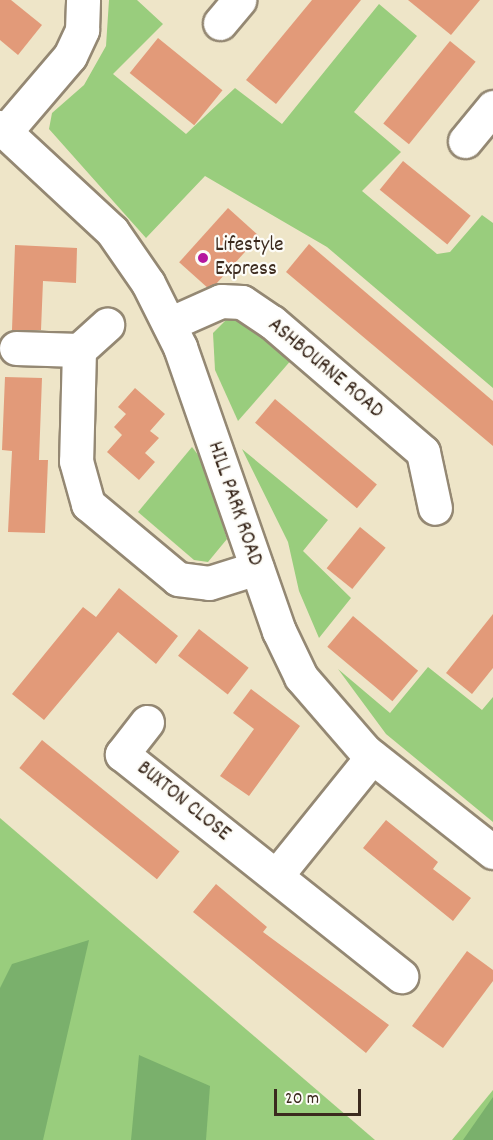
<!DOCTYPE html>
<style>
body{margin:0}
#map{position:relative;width:493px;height:1140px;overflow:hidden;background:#eee5c8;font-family:Dekko,sans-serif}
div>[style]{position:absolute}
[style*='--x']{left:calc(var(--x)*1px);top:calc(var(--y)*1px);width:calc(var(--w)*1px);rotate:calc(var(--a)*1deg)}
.green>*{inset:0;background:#99cd7d}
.forest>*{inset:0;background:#7ab06c}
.building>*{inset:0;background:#e29a79;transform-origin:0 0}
.roads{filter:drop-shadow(2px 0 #948873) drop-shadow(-2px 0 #948873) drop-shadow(0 2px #948873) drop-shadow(0 -2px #948873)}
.minor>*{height:33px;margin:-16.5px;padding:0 16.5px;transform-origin:16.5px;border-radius:16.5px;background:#fff}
.dots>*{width:16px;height:16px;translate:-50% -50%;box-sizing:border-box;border:3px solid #fdfcf7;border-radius:50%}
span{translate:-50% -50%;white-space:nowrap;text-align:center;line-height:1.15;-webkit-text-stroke:4.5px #fdfcf7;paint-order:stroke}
.poi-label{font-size:21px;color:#3b2a1e}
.left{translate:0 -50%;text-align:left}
.street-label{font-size:21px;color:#3b2a1e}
.scale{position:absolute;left:274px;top:1089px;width:87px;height:27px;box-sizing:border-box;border:3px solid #3b2a1e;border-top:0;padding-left:8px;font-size:18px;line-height:21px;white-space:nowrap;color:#3b2a1e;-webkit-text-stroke:4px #fdfcf7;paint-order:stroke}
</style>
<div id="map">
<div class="green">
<i style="clip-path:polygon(109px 0,137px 0,163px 24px,113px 74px,186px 134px,235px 88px,282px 124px,379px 4px,417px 36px,354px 112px,401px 152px,362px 191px,437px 254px,450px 252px,482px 215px,493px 223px,493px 388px,327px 247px,205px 176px,146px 238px,49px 129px,52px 113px,84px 85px,106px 46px)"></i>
<i style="clip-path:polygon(244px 318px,293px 358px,238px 421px,215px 370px,213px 333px,226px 320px)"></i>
<i style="clip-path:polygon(192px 447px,202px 460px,227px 539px,208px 562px,194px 560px,138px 512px)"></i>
<i style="clip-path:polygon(242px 449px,328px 520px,303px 551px,351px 598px,319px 638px,299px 591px,288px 542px)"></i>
<i style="clip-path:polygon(428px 667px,482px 710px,493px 697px,493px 822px,386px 734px,338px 669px,390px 713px)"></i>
<i style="clip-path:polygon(0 818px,375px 1140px,0 1140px)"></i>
<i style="clip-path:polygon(493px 1090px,493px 1140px,452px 1140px)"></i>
</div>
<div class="forest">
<i style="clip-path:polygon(89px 940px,43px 1140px,0 1140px,0 988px,12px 964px)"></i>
<i style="clip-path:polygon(139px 1055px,210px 1086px,206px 1140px,131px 1140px)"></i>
<i style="clip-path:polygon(493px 1097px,493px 1140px,463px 1140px)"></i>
</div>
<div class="building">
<i style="clip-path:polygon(0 0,11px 0,42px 25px,18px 55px,0 40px)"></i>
<i style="clip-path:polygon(312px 0,361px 0,276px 104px,246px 80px)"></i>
<i style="clip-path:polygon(408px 0,480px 0,451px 35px)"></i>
<i style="left:158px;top:38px;width:83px;height:45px;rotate:39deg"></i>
<i style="left:450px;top:41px;width:33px;height:106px;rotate:39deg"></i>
<i style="left:403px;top:161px;width:87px;height:37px;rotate:39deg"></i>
<i style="left:228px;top:208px;width:42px;height:73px;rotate:42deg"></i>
<i style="clip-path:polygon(309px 244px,493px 401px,493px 446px,286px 272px)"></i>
<i style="clip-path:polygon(15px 245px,77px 248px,76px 283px,43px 281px,41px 330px,12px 330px)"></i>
<i style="clip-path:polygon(5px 377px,42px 378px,39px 460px,48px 460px,45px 533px,8px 532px,12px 451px,2px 450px)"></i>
<i style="clip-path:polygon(135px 388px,165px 414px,150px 431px,159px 438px,145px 453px,155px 462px,139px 480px,107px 452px,122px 435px,114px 427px,126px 414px,118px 407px)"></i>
<i style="left:275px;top:399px;width:133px;height:31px;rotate:40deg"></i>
<i style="left:360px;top:527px;width:33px;height:53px;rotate:39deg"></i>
<i style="clip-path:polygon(119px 588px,178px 636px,156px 664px,118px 632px,44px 720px,12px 694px,83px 607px,96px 617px)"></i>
<i style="clip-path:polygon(493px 614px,493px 668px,472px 694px,446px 673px)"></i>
<i style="left:353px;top:616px;width:85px;height:40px;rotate:40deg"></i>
<i style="left:199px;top:629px;width:63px;height:34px;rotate:38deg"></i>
<i style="clip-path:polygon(251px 689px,300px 726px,249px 796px,220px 776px,254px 729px,233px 713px)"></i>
<i style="left:42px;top:740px;width:177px;height:36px;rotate:39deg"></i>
<i style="clip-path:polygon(386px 820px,438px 862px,433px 869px,471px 898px,453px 921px,363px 848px)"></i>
<i style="clip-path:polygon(216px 884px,267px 927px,263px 932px,389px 1025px,366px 1053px,193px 912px)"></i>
<i style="clip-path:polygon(467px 951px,493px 970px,493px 981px,443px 1048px,412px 1026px)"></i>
</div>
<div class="roads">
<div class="minor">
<i style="--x:220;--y:23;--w:30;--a:-50"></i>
<i style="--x:0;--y:127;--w:153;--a:42.9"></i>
<i style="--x:112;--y:231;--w:63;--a:55.3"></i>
<i style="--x:148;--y:283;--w:72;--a:63.4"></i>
<i style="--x:180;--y:347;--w:301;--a:70.8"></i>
<i style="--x:279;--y:631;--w:51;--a:64.4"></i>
<i style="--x:301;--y:677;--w:98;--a:49.1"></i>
<i style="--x:365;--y:751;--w:163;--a:38.3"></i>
<i style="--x:5;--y:132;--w:100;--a:-49.5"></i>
<i style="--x:70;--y:56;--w:29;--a:-65"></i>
<i style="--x:82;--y:30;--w:30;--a:-88"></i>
<i style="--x:465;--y:141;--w:44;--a:-50.5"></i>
<i style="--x:169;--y:324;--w:57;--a:-23.9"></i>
<i style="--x:221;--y:301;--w:21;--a:3"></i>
<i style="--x:242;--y:302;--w:36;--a:34"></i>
<i style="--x:272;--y:322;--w:199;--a:40.7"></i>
<i style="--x:423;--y:452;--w:57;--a:77.9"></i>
<i style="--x:16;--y:348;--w:63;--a:1.8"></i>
<i style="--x:79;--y:350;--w:38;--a:-42"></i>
<i style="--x:79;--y:350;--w:111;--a:91.5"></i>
<i style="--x:76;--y:461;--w:45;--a:74.4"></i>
<i style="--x:88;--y:504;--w:117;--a:39.8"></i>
<i style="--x:178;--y:579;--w:31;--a:7"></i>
<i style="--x:209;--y:583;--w:50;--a:-17.4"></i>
<i style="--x:147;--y:722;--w:41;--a:128"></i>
<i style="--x:122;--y:754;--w:357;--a:38.5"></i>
<i style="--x:276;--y:876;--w:153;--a:-51.1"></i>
</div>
</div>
<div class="dots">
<i style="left:203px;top:258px;background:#b5179e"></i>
</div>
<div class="poi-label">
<span class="left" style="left:215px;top:258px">Lifestyle<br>Express</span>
</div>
<div class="street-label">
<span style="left:325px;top:369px;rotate:40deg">ASHBOURNE ROAD</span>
<span style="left:234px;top:504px;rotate:71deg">HILL PARK ROAD</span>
<span style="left:183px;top:802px;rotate:39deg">BUXTON CLOSE</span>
</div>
<div class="scale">20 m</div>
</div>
